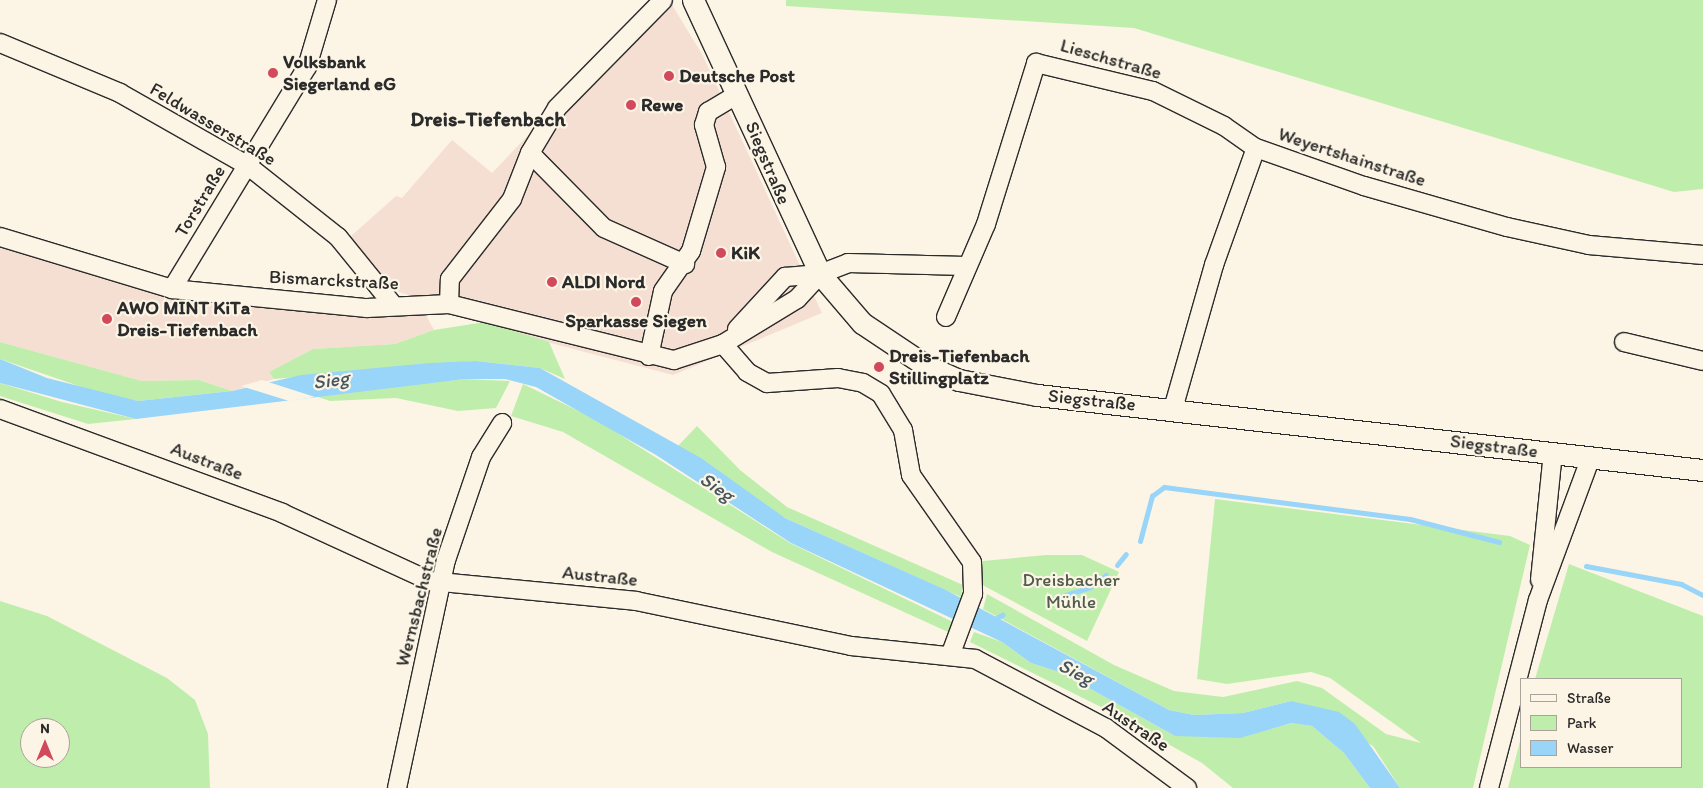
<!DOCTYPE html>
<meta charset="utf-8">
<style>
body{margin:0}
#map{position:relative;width:1703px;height:788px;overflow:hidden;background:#fcf5e5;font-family:Itim,sans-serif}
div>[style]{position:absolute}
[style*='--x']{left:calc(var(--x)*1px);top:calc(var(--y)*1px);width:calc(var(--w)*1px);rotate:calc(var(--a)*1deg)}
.built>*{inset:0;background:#f5ded2}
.green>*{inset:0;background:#bfeeac}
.water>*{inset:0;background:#98d5f9}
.pier>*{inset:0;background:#fcf5e5}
.stream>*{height:5px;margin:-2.5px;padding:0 2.5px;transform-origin:2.5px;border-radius:2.5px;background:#98d5f9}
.roads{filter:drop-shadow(1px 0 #2b2b2b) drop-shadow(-1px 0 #2b2b2b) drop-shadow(0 1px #2b2b2b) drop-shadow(0 -1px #2b2b2b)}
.minor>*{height:18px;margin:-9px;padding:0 9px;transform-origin:9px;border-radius:9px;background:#fcf5e5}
.major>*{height:21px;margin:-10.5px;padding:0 10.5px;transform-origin:10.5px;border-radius:10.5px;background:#fcf5e5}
.dots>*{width:14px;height:14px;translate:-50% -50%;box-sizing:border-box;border:2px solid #fcf5e5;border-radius:50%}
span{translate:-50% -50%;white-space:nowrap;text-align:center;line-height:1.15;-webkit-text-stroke:4.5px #fcf5e5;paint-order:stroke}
.street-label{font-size:19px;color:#2b2b2b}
.poi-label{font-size:19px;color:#2b2b2b;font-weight:700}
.left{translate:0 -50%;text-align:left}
.park-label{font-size:19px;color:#505c4b}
.water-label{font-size:20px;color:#46565e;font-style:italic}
.quarter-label{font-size:21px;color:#2b2b2b;font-weight:700}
.legend{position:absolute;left:1520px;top:678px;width:162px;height:90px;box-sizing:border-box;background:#fcf5e5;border:1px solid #a8a49b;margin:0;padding:6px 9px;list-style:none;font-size:15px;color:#2b2b2b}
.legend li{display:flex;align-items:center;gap:10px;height:25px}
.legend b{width:25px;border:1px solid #a8a49b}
.north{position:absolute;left:20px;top:718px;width:50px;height:50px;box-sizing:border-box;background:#fcf5e5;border:1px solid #a8a49b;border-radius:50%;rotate:0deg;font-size:14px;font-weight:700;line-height:20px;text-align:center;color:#2b2b2b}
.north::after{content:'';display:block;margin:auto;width:18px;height:22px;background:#d1495b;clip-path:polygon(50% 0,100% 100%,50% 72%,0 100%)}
</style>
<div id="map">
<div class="built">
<i style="clip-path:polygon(657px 0,669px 0,702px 54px,822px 313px,673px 375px,516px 334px,394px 290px,350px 237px,396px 196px,402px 198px,452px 140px,492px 173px)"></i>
<i style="clip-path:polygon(0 244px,214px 298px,424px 312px,434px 330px,395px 344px,313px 349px,269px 372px,274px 379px,232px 391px,199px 380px,142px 381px,0 342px)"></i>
</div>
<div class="green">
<i style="clip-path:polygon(786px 0,1703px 0,1703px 189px,1674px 192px,1134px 28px,786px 6px)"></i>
<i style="clip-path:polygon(485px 322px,549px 342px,565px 379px,540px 368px,476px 361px,274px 379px,269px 372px,313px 349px,395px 344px,434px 330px)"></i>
<i style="clip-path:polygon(0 342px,142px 381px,199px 380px,232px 391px,138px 401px,108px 396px,0 359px)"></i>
<i style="clip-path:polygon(465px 379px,510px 381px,496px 408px,458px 411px,396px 398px,330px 401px,312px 395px)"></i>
<i style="clip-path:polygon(0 383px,62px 402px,136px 419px,88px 424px,0 396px)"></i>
<i style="clip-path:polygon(523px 384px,597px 420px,790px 543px,953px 622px,951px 629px,948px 632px,772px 552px,563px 432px,511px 416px)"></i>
<i style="clip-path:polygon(697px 426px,740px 470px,787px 507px,963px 585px,961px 597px,783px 517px,678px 446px)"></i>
<i style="clip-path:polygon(1215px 499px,1510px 536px,1530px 545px,1473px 788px,1400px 788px,1373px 746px,1291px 701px,1243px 713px,1194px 715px,1169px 710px,983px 609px,987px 594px,1114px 665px,1174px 691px,1223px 697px,1297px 681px,1322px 688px,1386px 734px,1421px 743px,1330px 678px,1311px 672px,1227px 684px,1197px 679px)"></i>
<i style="clip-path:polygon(1046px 555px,1082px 555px,1119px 572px,1087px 641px,975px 581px,972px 562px)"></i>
<i style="clip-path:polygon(1569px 564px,1703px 616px,1703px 788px,1508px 788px,1522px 733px,1522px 767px,1682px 767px,1682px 679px,1535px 679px)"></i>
<i style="clip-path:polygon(evenodd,0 601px,47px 616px,167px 678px,195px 700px,208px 734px,210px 788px,0 788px,0 601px,30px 728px,60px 728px,60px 758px,30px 758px,30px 728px)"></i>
<i style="clip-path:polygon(974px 632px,1002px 642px,1031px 663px,1062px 673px,1175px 736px,1270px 729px,1293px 723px,1312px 726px,1344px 753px,1370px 788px,1233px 788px,1202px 763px,1107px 710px,970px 642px)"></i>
</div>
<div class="water">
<i style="clip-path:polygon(0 359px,47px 378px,138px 401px,232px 391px,301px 375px,430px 363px,476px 361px,540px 368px,701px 458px,785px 518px,946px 590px,1169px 710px,1194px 715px,1243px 713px,1291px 701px,1339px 712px,1355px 724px,1400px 788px,1370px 788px,1344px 753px,1312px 726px,1292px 723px,1240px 738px,1175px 736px,1062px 673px,1031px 663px,1002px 642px,791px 543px,656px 455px,536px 387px,505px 379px,465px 379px,136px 419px,0 383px)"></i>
</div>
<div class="pier">
<i style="clip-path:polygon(262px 380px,315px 397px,289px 401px,241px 386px)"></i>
</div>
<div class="stream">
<i style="--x:1140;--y:541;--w:47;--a:-75.1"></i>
<i style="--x:1152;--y:496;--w:15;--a:-37"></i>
<i style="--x:1164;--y:487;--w:248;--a:7.4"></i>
<i style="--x:1410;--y:519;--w:92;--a:14.5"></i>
<i style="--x:1117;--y:565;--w:14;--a:-51"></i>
<i style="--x:1586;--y:566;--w:97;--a:10.7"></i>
<i style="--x:1681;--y:584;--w:25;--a:27"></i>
<i style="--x:1047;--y:601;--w:45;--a:-18"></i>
<i style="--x:1090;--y:587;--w:20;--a:-37"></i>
<i style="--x:991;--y:621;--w:13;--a:-29"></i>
</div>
<div class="roads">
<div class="minor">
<i style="--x:0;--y:43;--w:130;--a:22.6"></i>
<i style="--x:120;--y:93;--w:146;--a:29.6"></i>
<i style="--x:247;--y:165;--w:116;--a:38.4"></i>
<i style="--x:338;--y:237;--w:89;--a:50.9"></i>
<i style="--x:530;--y:153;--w:105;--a:45.4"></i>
<i style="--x:604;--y:228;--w:89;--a:24"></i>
<i style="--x:0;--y:237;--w:180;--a:16.8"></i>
<i style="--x:172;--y:289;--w:196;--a:5.6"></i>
<i style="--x:367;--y:308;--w:82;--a:-2.8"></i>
<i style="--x:449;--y:304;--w:232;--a:14"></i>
<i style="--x:674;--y:360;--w:52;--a:-18.1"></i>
<i style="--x:723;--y:344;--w:87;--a:-31.3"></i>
<i style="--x:797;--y:299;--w:34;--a:-47"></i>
<i style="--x:172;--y:289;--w:260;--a:-58.7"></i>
<i style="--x:307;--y:67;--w:70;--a:-73.4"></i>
<i style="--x:449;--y:304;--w:25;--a:-88"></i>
<i style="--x:450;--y:279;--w:101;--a:-52.2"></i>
<i style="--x:512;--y:199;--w:49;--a:-68.6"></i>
<i style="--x:530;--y:153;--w:52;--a:-59"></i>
<i style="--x:557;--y:108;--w:151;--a:-45.5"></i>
<i style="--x:946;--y:317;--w:101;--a:-66.7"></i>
<i style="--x:986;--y:224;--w:169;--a:-72.7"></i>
<i style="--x:1036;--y:63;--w:120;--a:13.5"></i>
<i style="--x:1153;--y:91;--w:79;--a:26.2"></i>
<i style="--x:1224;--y:126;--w:39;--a:35"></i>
<i style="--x:737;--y:329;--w:71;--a:-47.3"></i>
<i style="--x:785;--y:277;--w:35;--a:-5"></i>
<i style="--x:820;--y:274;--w:30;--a:-21"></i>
<i style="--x:848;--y:263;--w:118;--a:1.5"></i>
<i style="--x:1624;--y:342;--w:81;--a:13.5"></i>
<i style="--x:723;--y:344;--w:37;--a:49"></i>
<i style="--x:747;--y:372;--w:23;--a:29"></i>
<i style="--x:767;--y:383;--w:71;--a:-4"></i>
<i style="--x:838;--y:378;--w:25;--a:11"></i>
<i style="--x:863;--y:383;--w:21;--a:31"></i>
<i style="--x:881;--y:394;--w:42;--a:58.6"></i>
<i style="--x:903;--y:430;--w:46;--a:79.9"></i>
<i style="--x:911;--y:475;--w:106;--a:55"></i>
<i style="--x:972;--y:562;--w:32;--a:88"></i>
<i style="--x:973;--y:594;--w:66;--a:110.4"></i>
<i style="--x:649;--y:356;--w:66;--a:-77.8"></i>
<i style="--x:663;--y:291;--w:49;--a:-55"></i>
<i style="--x:691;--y:251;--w:88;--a:-73.4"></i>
<i style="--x:716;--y:167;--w:44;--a:-105.9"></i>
<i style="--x:704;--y:125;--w:14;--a:-73"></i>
<i style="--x:708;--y:112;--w:35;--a:-31"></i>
<i style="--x:0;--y:409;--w:301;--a:20.2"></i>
<i style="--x:282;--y:513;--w:163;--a:24.7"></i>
<i style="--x:430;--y:581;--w:207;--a:5.5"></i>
<i style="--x:636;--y:601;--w:220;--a:11.8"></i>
<i style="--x:851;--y:646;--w:125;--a:6"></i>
<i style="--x:975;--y:659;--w:148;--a:27.8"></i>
<i style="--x:1106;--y:728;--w:101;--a:36.5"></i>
<i style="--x:1173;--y:409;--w:150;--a:-74.1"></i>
<i style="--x:1214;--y:265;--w:124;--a:-70.3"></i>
<i style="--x:1256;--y:148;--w:114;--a:19.4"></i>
<i style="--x:1364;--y:186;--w:149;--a:16"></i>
<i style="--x:1507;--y:227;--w:84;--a:12.4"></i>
<i style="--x:1589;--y:245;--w:114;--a:5"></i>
<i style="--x:1540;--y:580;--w:128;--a:-84.2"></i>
<i style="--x:397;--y:788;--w:233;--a:-77.9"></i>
<i style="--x:446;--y:560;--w:109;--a:-71.2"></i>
<i style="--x:481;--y:457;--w:40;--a:-58"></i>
<i style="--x:1489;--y:788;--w:194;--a:-75.4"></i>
<i style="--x:1538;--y:600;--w:153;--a:-69.7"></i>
</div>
<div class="major">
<i style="--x:693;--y:0;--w:302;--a:65.1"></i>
<i style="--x:820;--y:274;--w:65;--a:49.4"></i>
<i style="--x:862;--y:323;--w:76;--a:33.7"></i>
<i style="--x:925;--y:365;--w:37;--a:24"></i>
<i style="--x:959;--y:380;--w:79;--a:10.9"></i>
<i style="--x:1037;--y:395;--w:670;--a:6.43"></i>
</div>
</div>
<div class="dots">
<i style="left:273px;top:73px;background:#d1495b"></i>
<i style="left:669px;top:76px;background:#d1495b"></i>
<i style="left:631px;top:105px;background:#d1495b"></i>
<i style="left:721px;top:253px;background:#d1495b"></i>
<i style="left:552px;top:282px;background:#d1495b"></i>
<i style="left:636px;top:302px;background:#d1495b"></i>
<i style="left:107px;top:319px;background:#d1495b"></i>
<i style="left:879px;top:367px;background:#d1495b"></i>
</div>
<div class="street-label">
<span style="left:1111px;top:59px;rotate:16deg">Lieschstraße</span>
<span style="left:213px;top:124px;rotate:31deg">Feldwasserstraße</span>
<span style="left:1352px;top:157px;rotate:18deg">Weyertshainstraße</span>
<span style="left:768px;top:163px;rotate:67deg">Siegstraße</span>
<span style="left:200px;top:201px;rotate:-59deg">Torstraße</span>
<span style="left:334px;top:280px;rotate:3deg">Bismarckstraße</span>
<span style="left:1092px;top:400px;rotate:6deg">Siegstraße</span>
<span style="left:1494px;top:446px;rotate:7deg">Siegstraße</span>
<span style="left:207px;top:461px;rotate:21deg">Austraße</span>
<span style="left:600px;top:576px;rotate:6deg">Austraße</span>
<span style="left:419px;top:597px;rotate:-76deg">Wernsbachstraße</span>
<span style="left:1136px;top:726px;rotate:34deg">Austraße</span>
</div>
<div class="poi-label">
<span class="left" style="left:283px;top:73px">Volksbank<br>Siegerland eG</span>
<span class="left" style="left:679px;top:76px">Deutsche Post</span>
<span class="left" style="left:641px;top:105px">Rewe</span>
<span class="left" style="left:731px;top:253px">KiK</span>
<span class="left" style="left:562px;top:282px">ALDI Nord</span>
<span class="left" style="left:117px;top:319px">AWO MINT KiTa<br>Dreis-Tiefenbach</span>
<span style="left:636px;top:321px">Sparkasse Siegen</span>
<span class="left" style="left:889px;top:367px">Dreis-Tiefenbach<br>Stillingplatz</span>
</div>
<div class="park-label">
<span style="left:1071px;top:591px">Dreisbacher<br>Mühle</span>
</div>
<div class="water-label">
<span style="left:331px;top:380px;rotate:-8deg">Sieg</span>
<span style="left:717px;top:487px;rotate:34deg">Sieg</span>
<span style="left:1076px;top:672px;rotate:27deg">Sieg</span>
</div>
<div class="quarter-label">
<span style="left:488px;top:119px">Dreis-Tiefenbach</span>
</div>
<ul class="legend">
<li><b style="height:6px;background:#fcf5e5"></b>Straße</li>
<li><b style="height:14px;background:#bfeeac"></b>Park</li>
<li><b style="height:14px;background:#98d5f9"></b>Wasser</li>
</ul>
<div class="north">N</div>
</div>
